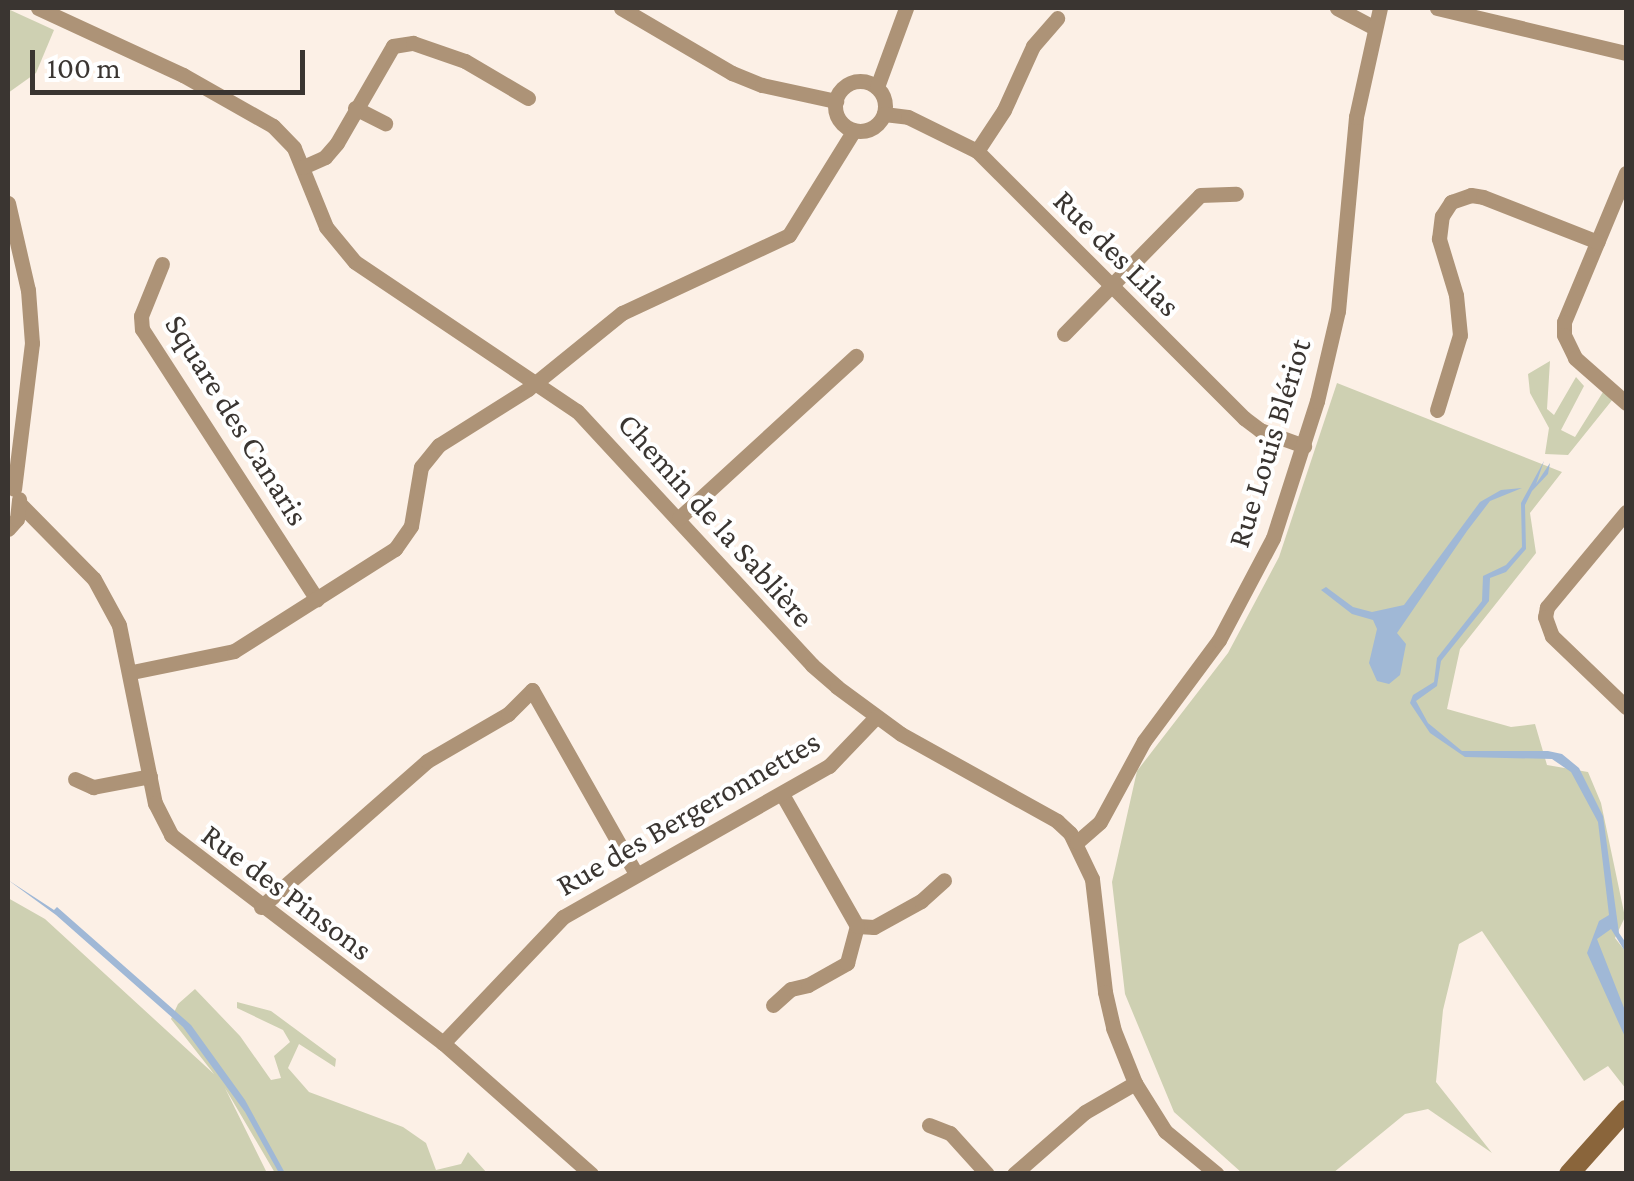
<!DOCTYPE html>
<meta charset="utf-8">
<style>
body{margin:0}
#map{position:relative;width:1634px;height:1181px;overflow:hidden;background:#fcf0e6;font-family:"Crimson Pro",serif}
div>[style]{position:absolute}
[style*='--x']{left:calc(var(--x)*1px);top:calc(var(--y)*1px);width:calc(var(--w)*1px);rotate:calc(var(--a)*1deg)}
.green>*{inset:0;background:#ced0b2}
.water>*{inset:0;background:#a0b8d6}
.street>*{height:15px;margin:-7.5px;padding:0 7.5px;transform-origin:7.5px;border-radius:7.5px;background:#ad9377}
.street>.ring{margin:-7.5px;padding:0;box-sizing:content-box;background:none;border:15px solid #ad9377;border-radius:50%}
.secondary>*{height:20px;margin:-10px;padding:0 10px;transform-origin:10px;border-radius:10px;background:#8a653b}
span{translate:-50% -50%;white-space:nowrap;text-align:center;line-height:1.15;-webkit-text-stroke:8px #fff;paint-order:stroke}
.street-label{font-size:32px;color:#3a3531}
.frame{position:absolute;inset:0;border:10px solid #3a3531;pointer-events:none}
.scale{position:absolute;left:30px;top:50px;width:275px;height:45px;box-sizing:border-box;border:5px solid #3a3531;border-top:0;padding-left:12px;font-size:30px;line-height:35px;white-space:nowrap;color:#3a3531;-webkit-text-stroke:8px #fff;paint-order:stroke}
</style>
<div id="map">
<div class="green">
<i style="clip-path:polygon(8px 9px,54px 30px,36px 73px,8px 93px)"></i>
<i style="clip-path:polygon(1550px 361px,1547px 409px,1554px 415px,1576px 377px,1584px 386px,1561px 430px,1575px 437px,1603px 392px,1613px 399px,1568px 455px,1545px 454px,1549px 428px,1530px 393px,1528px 374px)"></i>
<i style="clip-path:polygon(1337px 383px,1562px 472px,1530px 513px,1536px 553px,1460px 649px,1447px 709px,1511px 727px,1535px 724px,1547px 765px,1588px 772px,1601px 803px,1625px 917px,1615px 938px,1626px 952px,1626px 1089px,1608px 1066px,1584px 1081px,1482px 931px,1459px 944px,1443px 1010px,1436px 1082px,1492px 1153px,1428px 1109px,1405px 1114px,1333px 1173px,1242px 1173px,1174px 1112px,1125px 994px,1112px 882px,1137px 771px,1228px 653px,1279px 557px)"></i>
<i style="clip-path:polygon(8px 898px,45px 919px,214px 1074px,171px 1019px,178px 1004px,195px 989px,240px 1036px,271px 1080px,281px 1078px,274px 1056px,290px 1042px,283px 1030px,237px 1008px,237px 1002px,271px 1011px,336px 1059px,335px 1067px,299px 1044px,288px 1068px,309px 1092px,403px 1127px,426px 1143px,436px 1170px,461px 1164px,468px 1152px,487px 1173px,275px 1173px,225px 1088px,267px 1173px,8px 1173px)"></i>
</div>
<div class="water">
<i style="clip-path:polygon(1544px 461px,1536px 484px,1550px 463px,1548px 474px,1532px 491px,1525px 505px,1526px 549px,1506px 572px,1490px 578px,1489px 601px,1441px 661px,1437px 686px,1416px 701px,1428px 723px,1462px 751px,1548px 751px,1562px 754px,1579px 768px,1603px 816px,1619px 933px,1626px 943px,1626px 953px,1611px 929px,1597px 939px,1626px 1013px,1626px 1039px,1587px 953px,1599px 921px,1609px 915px,1598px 822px,1571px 772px,1552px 759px,1465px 757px,1430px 733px,1410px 703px,1413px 695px,1434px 682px,1437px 658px,1482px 601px,1483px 576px,1506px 565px,1522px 547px,1521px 503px)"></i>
<i style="clip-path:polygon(1522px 488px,1490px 501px,1467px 531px,1397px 633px,1406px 644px,1400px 675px,1389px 684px,1377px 681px,1369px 663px,1377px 629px,1373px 620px,1352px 614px,1321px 590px,1326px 587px,1353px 607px,1372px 612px,1404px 605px,1480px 502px,1501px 490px)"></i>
<i style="clip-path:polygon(8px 880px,54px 910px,57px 907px,191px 1025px,245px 1100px,285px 1173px,279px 1173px,245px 1112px,183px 1027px,56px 915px)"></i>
</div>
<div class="street">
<i style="--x:38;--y:8;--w:160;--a:24.8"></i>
<i style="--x:183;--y:75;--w:103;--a:29.5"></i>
<i style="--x:273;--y:126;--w:30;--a:46"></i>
<i style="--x:294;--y:148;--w:85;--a:67.9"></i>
<i style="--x:326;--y:227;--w:45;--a:50.4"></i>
<i style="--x:355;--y:262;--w:267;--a:33.9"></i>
<i style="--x:577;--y:411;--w:346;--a:47.2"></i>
<i style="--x:812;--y:665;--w:33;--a:41"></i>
<i style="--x:837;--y:687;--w:79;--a:36.3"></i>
<i style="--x:901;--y:734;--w:179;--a:29.1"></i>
<i style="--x:1057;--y:821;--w:18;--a:43"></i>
<i style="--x:1070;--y:833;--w:51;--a:64.4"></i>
<i style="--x:1092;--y:879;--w:114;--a:83.4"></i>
<i style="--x:1105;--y:992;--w:37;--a:77"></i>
<i style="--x:1113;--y:1028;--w:59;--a:68.2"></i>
<i style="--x:1135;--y:1083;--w:57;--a:58"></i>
<i style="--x:1165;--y:1131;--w:67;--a:39.6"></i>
<i style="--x:621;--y:8;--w:129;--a:30.4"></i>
<i style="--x:732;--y:73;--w:32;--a:22"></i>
<i style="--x:762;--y:85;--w:76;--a:12.2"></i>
<i style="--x:1337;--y:8;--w:43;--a:27.8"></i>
<i style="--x:1437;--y:8;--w:194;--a:13.4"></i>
<i class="ring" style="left:835px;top:81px;width:35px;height:35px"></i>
<i style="--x:877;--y:87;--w:84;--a:-69.8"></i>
<i style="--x:355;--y:108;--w:34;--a:27"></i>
<i style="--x:884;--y:114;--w:24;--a:7"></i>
<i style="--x:908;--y:117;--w:77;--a:26.2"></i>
<i style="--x:977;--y:151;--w:378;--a:45"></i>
<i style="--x:1244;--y:418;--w:20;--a:37"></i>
<i style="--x:1260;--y:430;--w:47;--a:20"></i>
<i style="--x:977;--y:151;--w:49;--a:-56.6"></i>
<i style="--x:1004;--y:110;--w:70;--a:-65.6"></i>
<i style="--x:1033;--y:46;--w:37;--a:-49"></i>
<i style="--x:303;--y:167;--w:24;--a:-24"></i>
<i style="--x:325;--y:157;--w:18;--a:-49"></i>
<i style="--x:337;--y:143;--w:112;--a:-60"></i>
<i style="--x:393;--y:46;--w:20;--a:-9"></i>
<i style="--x:413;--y:43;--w:55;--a:19.1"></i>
<i style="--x:465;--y:61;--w:73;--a:30.4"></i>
<i style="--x:1626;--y:173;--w:161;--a:112.6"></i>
<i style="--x:1564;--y:322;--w:13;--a:90"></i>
<i style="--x:1564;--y:335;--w:25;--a:64"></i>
<i style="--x:1575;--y:358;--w:68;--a:41.4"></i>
<i style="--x:8;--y:203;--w:89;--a:77.1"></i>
<i style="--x:28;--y:290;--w:53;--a:85.7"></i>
<i style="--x:32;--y:343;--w:147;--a:97"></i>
<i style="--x:162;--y:264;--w:56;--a:112"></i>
<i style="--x:141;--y:316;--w:13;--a:86"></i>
<i style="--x:142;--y:329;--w:322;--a:57.1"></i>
<i style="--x:1064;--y:334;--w:194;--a:-45.6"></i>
<i style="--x:1200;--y:195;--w:36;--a:-2"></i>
<i style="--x:1437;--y:410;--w:78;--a:-73"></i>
<i style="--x:1460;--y:335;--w:40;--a:-95.7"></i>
<i style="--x:1456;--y:295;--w:59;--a:-106.9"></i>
<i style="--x:1439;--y:239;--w:23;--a:-83"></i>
<i style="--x:1442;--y:216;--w:17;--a:-57"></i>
<i style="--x:1451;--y:202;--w:21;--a:-19"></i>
<i style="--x:1471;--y:195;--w:12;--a:9"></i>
<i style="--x:1483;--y:197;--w:123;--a:21.4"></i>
<i style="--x:20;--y:504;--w:105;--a:45.4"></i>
<i style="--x:94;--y:579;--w:52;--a:61.5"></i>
<i style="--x:119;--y:625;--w:182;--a:78.6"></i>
<i style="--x:155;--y:803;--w:36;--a:63"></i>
<i style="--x:171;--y:835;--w:342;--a:37.4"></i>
<i style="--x:443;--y:1043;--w:198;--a:41.5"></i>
<i style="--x:1626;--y:512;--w:124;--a:129.7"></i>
<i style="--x:1547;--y:607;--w:10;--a:101"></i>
<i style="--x:1545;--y:617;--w:20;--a:70"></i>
<i style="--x:1552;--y:636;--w:103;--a:43.8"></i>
<i style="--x:679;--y:518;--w:240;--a:-42.5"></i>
<i style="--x:8;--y:529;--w:13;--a:-48"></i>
<i style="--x:17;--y:519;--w:20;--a:-84"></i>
<i style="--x:132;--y:672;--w:104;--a:-11.6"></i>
<i style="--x:234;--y:651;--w:191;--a:-32.4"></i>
<i style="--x:395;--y:549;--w:28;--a:-55"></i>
<i style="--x:411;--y:526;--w:60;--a:-80.4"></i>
<i style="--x:421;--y:467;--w:28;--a:-51"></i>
<i style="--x:439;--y:445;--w:105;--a:-32.2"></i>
<i style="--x:528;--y:389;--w:121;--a:-39"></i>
<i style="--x:622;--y:313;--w:184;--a:-25"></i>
<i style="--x:789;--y:235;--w:123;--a:-58.2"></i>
<i style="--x:75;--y:779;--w:20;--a:24"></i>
<i style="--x:93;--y:787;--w:58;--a:-10.9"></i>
<i style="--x:1077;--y:842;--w:30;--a:-41"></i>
<i style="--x:1100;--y:822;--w:92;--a:-61.5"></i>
<i style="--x:1144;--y:741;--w:126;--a:-53.4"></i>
<i style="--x:1219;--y:640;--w:115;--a:-62.1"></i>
<i style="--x:1273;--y:538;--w:144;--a:-72.2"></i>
<i style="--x:1317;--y:401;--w:92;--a:-76.9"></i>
<i style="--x:1338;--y:311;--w:195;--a:-84.7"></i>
<i style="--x:1356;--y:117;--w:112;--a:-77.6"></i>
<i style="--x:261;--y:907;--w:221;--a:-41.3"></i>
<i style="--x:427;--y:761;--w:94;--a:-30.1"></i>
<i style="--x:508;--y:714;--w:34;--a:-45"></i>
<i style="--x:532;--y:690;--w:211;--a:60.5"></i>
<i style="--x:857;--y:926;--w:17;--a:3"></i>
<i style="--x:874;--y:927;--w:54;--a:-29"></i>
<i style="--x:921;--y:901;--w:31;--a:-42"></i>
<i style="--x:773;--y:1005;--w:24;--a:-42"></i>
<i style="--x:791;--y:989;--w:17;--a:-13"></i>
<i style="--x:808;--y:985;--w:45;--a:-29.4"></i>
<i style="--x:847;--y:963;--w:38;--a:-75"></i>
<i style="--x:857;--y:926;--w:152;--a:-119.6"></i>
<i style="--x:443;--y:1043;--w:174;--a:-46.4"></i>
<i style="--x:563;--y:917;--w:306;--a:-29.6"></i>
<i style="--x:829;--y:766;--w:68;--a:-46.2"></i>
<i style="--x:929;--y:1125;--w:22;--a:21"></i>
<i style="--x:950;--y:1133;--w:55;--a:47.9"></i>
<i style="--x:1014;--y:1174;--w:94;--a:-41.1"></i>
<i style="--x:1085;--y:1112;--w:58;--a:-30.1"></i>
</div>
<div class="secondary">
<i style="--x:1569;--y:1174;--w:86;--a:-48.3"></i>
</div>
<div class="street-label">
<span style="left:1117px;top:253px;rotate:45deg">Rue des Lilas</span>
<span style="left:237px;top:420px;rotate:58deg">Square des Canaris</span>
<span style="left:1269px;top:443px;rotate:-73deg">Rue Louis Blériot</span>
<span style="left:716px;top:520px;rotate:48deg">Chemin de la Sablière</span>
<span style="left:688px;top:813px;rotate:-30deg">Rue des Bergeronnettes</span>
<span style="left:287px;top:892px;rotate:37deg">Rue des Pinsons</span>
</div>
<div class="frame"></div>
<div class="scale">100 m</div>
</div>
